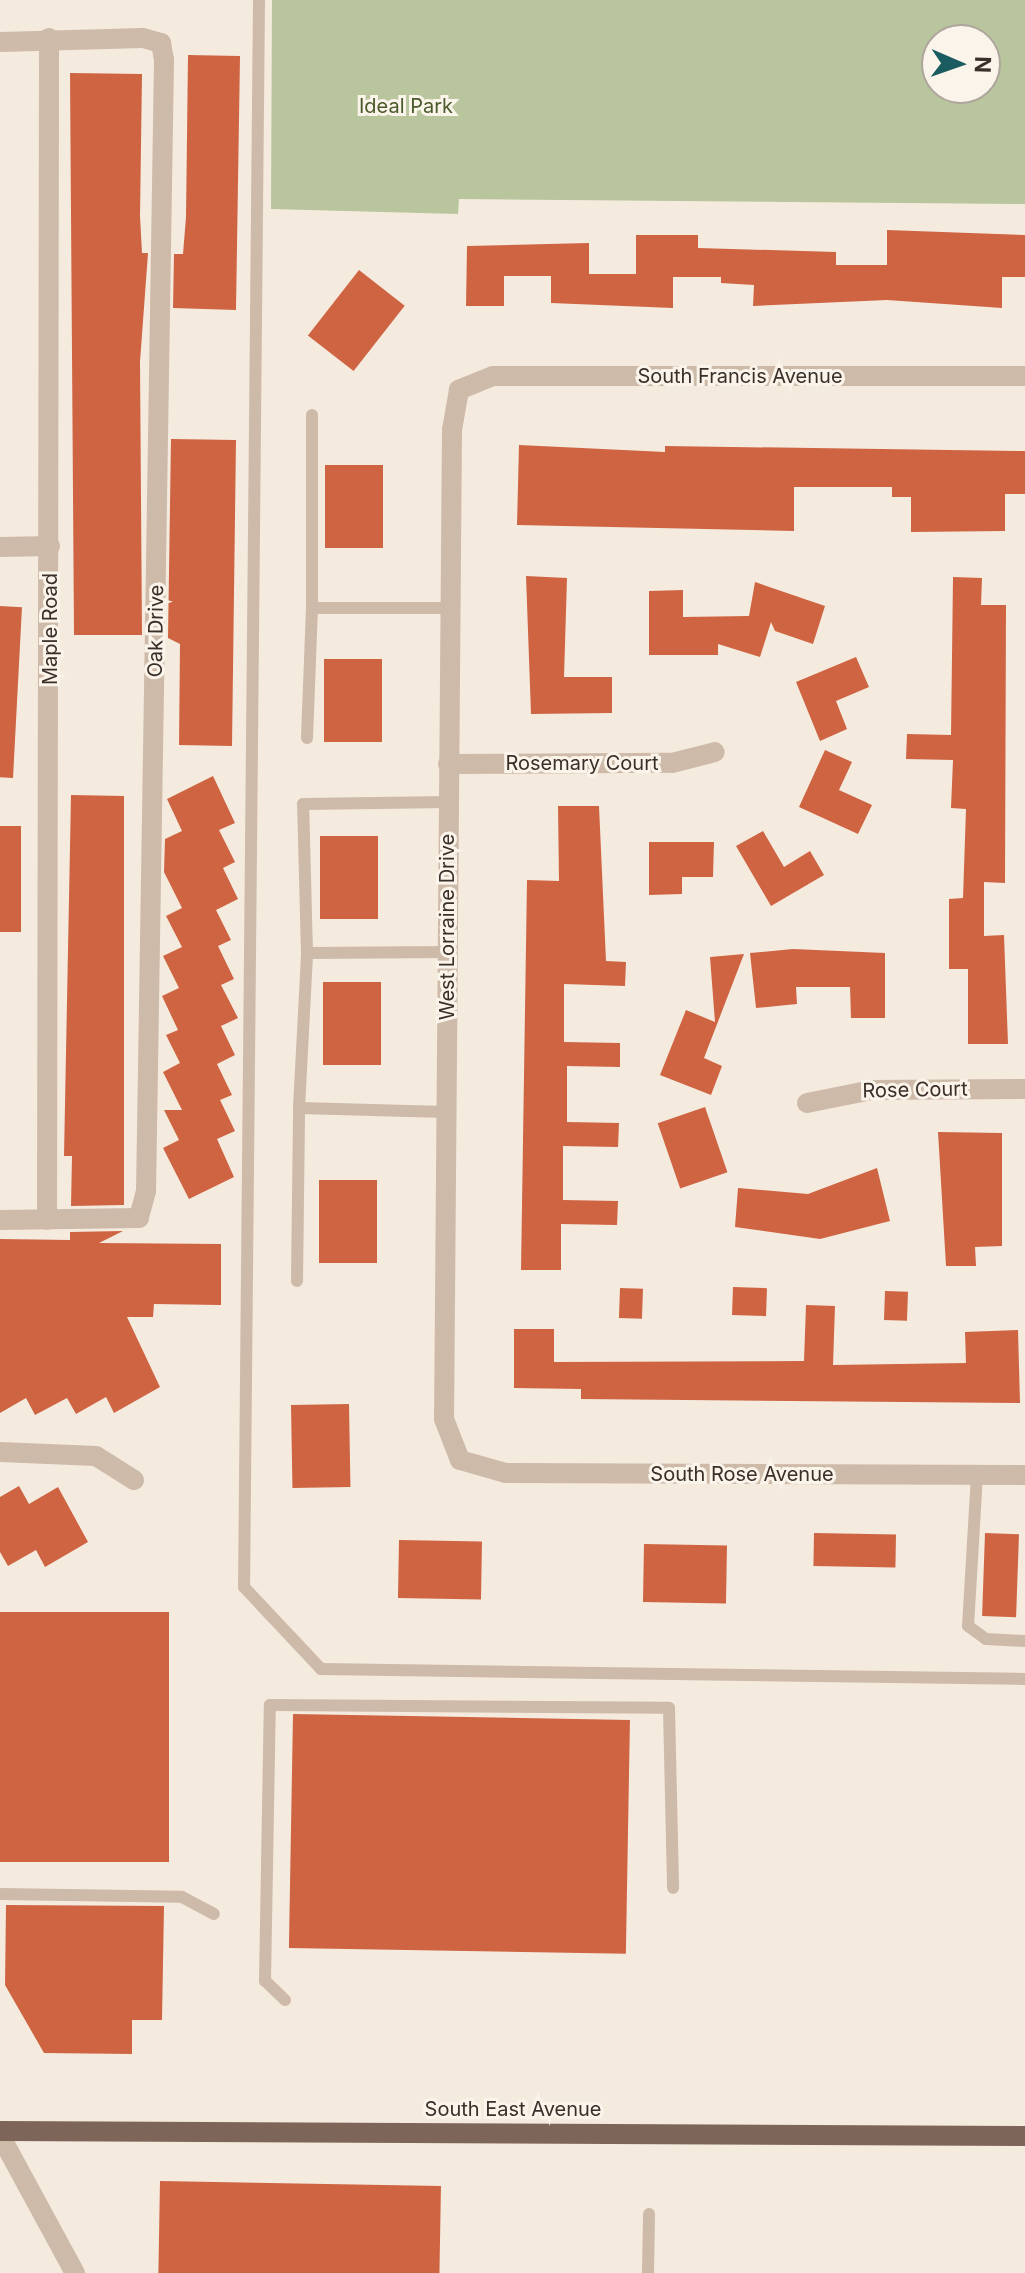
<!DOCTYPE html>
<style>
body{margin:0}
#map{position:relative;width:1025px;height:2273px;overflow:hidden;background:#f5eade;font-family:Inter,sans-serif}
div>[style]{position:absolute}
[style*='--x']{left:calc(var(--x)*1px);top:calc(var(--y)*1px);width:calc(var(--w)*1px);rotate:calc(var(--a)*1deg)}
.green>*{inset:0;background:#b8c59d}
.building>*{inset:0;background:#cf6442;transform-origin:0 0}
.lane>*{height:12px;margin:-6px;padding:0 6px;transform-origin:6px;border-radius:6px;background:#cebaa9}
.street>*{height:20px;margin:-10px;padding:0 10px;transform-origin:10px;border-radius:10px;background:#cebaa9}
.primary>*{height:20px;margin:-10px;padding:0 10px;transform-origin:10px;border-radius:10px;background:#7e6559}
span{translate:-50% -50%;white-space:nowrap;text-align:center;line-height:1.15;-webkit-text-stroke:6px #fbf4eb;paint-order:stroke}
.park-label{font-size:20px;color:#4a5b2b}
.street-label{font-size:20px;color:#3b2f29}
.north{position:absolute;left:921px;top:24px;width:80px;height:80px;box-sizing:border-box;background:#fbf4eb;border:2px solid #aea59d;border-radius:50%;rotate:92deg;font-size:22px;font-weight:700;line-height:32px;text-align:center;color:#3b2f29}
.north::after{content:'';display:block;margin:auto;width:28px;height:36px;background:#1b5c60;clip-path:polygon(50% 0,100% 100%,50% 72%,0 100%)}
</style>
<div id="map">
<div class="green">
<i style="clip-path:polygon(evenodd,272px 0,1025px 0,1025px 204px,459px 199px,458px 214px,271px 209px,272px 0,937px 40px,985px 40px,985px 88px,937px 88px,937px 40px)"></i>
</div>
<div class="building">
<i style="clip-path:polygon(188px 55px,240px 56px,236px 310px,173px 308px,174px 254px,183px 254px,186px 217px)"></i>
<i style="clip-path:polygon(70px 73px,142px 74px,140px 216px,142px 253px,148px 253px,140px 362px,142px 635px,74px 635px)"></i>
<i style="clip-path:polygon(887px 230px,1025px 235px,1025px 277px,1002px 277px,1002px 308px,887px 300px,753px 306px,754px 285px,721px 283px,721px 277px,673px 277px,673px 308px,551px 303px,551px 276px,504px 276px,504px 306px,466px 306px,467px 246px,589px 243px,589px 274px,636px 274px,636px 235px,698px 235px,698px 248px,836px 252px,836px 265px,887px 265px)"></i>
<i style="left:359px;top:270px;width:58px;height:83px;rotate:38deg"></i>
<i style="clip-path:polygon(171px 439px,236px 440px,232px 746px,179px 745px,180px 644px,168px 638px)"></i>
<i style="clip-path:polygon(519px 445px,665px 452px,665px 446px,1025px 451px,1025px 494px,1005px 494px,1005px 531px,911px 532px,911px 497px,892px 497px,892px 487px,794px 487px,794px 531px,517px 525px)"></i>
<i style="left:383px;top:465px;width:83px;height:58px;rotate:90deg"></i>
<i style="clip-path:polygon(526px 576px,567px 578px,564px 677px,612px 677px,612px 713px,531px 714px)"></i>
<i style="clip-path:polygon(953px 577px,982px 578px,981px 605px,1006px 605px,1005px 883px,984px 882px,984px 936px,1004px 935px,1008px 1044px,968px 1044px,968px 969px,949px 969px,949px 899px,963px 898px,966px 809px,951px 808px,953px 760px,906px 759px,907px 734px,951px 735px)"></i>
<i style="clip-path:polygon(755px 582px,825px 606px,813px 644px,775px 631px,771px 622px,760px 657px,718px 644px,718px 655px,649px 655px,649px 591px,683px 590px,683px 617px,749px 616px)"></i>
<i style="left:0;top:606px;width:22px;height:171px;rotate:3deg"></i>
<i style="clip-path:polygon(856px 657px,869px 687px,836px 701px,847px 729px,820px 741px,796px 682px)"></i>
<i style="left:324px;top:659px;width:58px;height:83px"></i>
<i style="clip-path:polygon(825px 750px,852px 762px,839px 790px,872px 805px,858px 834px,799px 807px)"></i>
<i style="clip-path:polygon(213px 776px,235px 823px,219px 830px,235px 862px,223px 868px,238px 899px,216px 910px,231px 940px,218px 946px,234px 979px,221px 985px,238px 1018px,221px 1026px,235px 1055px,217px 1064px,232px 1095px,220px 1100px,235px 1131px,217px 1139px,234px 1177px,189px 1199px,163px 1148px,179px 1140px,164px 1110px,182px 1110px,163px 1072px,180px 1063px,166px 1035px,178px 1030px,162px 996px,179px 988px,163px 956px,182px 947px,166px 916px,182px 908px,164px 872px,165px 839px,182px 831px,167px 799px)"></i>
<i style="clip-path:polygon(71px 795px,124px 796px,124px 1205px,71px 1206px,72px 1156px,64px 1156px)"></i>
<i style="clip-path:polygon(558px 806px,599px 806px,606px 961px,626px 962px,625px 986px,564px 984px,564px 1042px,620px 1043px,620px 1067px,567px 1066px,567px 1122px,619px 1123px,618px 1147px,563px 1146px,563px 1200px,618px 1201px,617px 1225px,561px 1224px,561px 1270px,521px 1270px,527px 880px,559px 881px)"></i>
<i style="left:0;top:826px;width:21px;height:106px"></i>
<i style="clip-path:polygon(763px 831px,784px 867px,810px 851px,824px 875px,771px 906px,736px 846px)"></i>
<i style="left:320px;top:836px;width:58px;height:83px"></i>
<i style="clip-path:polygon(649px 842px,714px 842px,713px 877px,682px 877px,682px 894px,649px 895px)"></i>
<i style="clip-path:polygon(793px 949px,885px 953px,885px 1018px,851px 1018px,850px 987px,796px 987px,797px 1004px,756px 1008px,750px 953px)"></i>
<i style="clip-path:polygon(744px 954px,704px 1058px,722px 1066px,711px 1095px,660px 1075px,686px 1010px,715px 1022px,710px 957px)"></i>
<i style="left:381px;top:982px;width:83px;height:58px;rotate:90deg"></i>
<i style="left:705px;top:1107px;width:69px;height:50px;rotate:71deg"></i>
<i style="clip-path:polygon(938px 1132px,1002px 1133px,1002px 1246px,975px 1247px,976px 1266px,946px 1266px)"></i>
<i style="clip-path:polygon(877px 1168px,890px 1221px,820px 1239px,735px 1227px,738px 1188px,808px 1194px)"></i>
<i style="left:319px;top:1180px;width:58px;height:83px"></i>
<i style="clip-path:polygon(123px 1231px,99px 1243px,221px 1244px,221px 1305px,154px 1304px,153px 1317px,127px 1317px,160px 1387px,114px 1413px,106px 1397px,76px 1414px,67px 1398px,35px 1415px,26px 1398px,0 1413px,0 1239px,70px 1240px,70px 1232px)"></i>
<i style="left:733px;top:1287px;width:34px;height:28px;rotate:2deg"></i>
<i style="left:620px;top:1288px;width:23px;height:30px;rotate:2deg"></i>
<i style="left:885px;top:1291px;width:23px;height:29px;rotate:2deg"></i>
<i style="clip-path:polygon(806px 1305px,835px 1306px,833px 1365px,966px 1363px,965px 1332px,1018px 1330px,1020px 1403px,581px 1399px,581px 1389px,514px 1388px,514px 1329px,554px 1329px,554px 1362px,804px 1361px)"></i>
<i style="left:349px;top:1404px;width:83px;height:58px;rotate:89deg"></i>
<i style="clip-path:polygon(19px 1486px,29px 1504px,58px 1487px,88px 1542px,45px 1567px,36px 1550px,8px 1566px,0 1552px,0 1497px)"></i>
<i style="left:814px;top:1533px;width:82px;height:33px;rotate:1deg"></i>
<i style="left:985px;top:1533px;width:34px;height:83px;rotate:2deg"></i>
<i style="left:399px;top:1540px;width:83px;height:58px;rotate:1deg"></i>
<i style="left:644px;top:1544px;width:83px;height:58px;rotate:1deg"></i>
<i style="left:0;top:1612px;width:169px;height:250px"></i>
<i style="left:293px;top:1714px;width:337px;height:234px;rotate:1deg"></i>
<i style="clip-path:polygon(6px 1905px,164px 1906px,162px 2020px,132px 2020px,132px 2054px,44px 2053px,5px 1985px)"></i>
<i style="left:160px;top:2181px;width:281px;height:92px;rotate:1deg"></i>
</div>
<div class="lane">
<i style="--x:259;--y:0;--w:1587;--a:90.54"></i>
<i style="--x:244;--y:1587;--w:112;--a:46.8"></i>
<i style="--x:321;--y:1669;--w:704;--a:0.81"></i>
<i style="--x:312;--y:415;--w:193;--a:90"></i>
<i style="--x:312;--y:608;--w:138;--a:0"></i>
<i style="--x:307;--y:738;--w:130;--a:-87.8"></i>
<i style="--x:307;--y:953;--w:140;--a:-0.4"></i>
<i style="--x:299;--y:1108;--w:155;--a:-87"></i>
<i style="--x:307;--y:953;--w:149;--a:-91.5"></i>
<i style="--x:303;--y:804;--w:145;--a:-0.8"></i>
<i style="--x:297;--y:1281;--w:173;--a:-89.3"></i>
<i style="--x:299;--y:1108;--w:147;--a:1.6"></i>
<i style="--x:977;--y:1475;--w:151;--a:93.4"></i>
<i style="--x:968;--y:1626;--w:22;--a:36"></i>
<i style="--x:986;--y:1639;--w:39;--a:3"></i>
<i style="--x:0;--y:1894;--w:182;--a:0.9"></i>
<i style="--x:182;--y:1897;--w:36;--a:28"></i>
<i style="--x:285;--y:2000;--w:28;--a:-136"></i>
<i style="--x:265;--y:1981;--w:276;--a:-89"></i>
<i style="--x:270;--y:1705;--w:399;--a:0.4"></i>
<i style="--x:669;--y:1708;--w:180;--a:88.7"></i>
<i style="--x:648;--y:2273;--w:59;--a:-89"></i>
</div>
<div class="street">
<i style="--x:0;--y:42;--w:143;--a:-1.6"></i>
<i style="--x:143;--y:38;--w:19;--a:16"></i>
<i style="--x:161;--y:43;--w:17;--a:80"></i>
<i style="--x:164;--y:60;--w:1131;--a:90.91"></i>
<i style="--x:146;--y:1191;--w:28;--a:105"></i>
<i style="--x:139;--y:1218;--w:139;--a:179.2"></i>
<i style="--x:1025;--y:376;--w:532;--a:180"></i>
<i style="--x:493;--y:376;--w:37;--a:158"></i>
<i style="--x:459;--y:390;--w:40;--a:100"></i>
<i style="--x:452;--y:429;--w:990;--a:90.46"></i>
<i style="--x:444;--y:1419;--w:44;--a:68.7"></i>
<i style="--x:460;--y:1460;--w:48;--a:15.8"></i>
<i style="--x:506;--y:1473;--w:519;--a:0.22"></i>
<i style="--x:0;--y:547;--w:50;--a:-1.1"></i>
<i style="--x:448;--y:764;--w:224;--a:-0.3"></i>
<i style="--x:672;--y:763;--w:44;--a:-14.3"></i>
<i style="--x:807;--y:1103;--w:66;--a:-11.3"></i>
<i style="--x:872;--y:1090;--w:153;--a:-0.4"></i>
<i style="--x:47;--y:1220;--w:1182;--a:-89.9"></i>
<i style="--x:0;--y:1452;--w:96;--a:2.4"></i>
<i style="--x:96;--y:1456;--w:45;--a:32.3"></i>
<i style="--x:0;--y:2135;--w:157;--a:61.5"></i>
</div>
<div class="primary">
<i style="--x:0;--y:2131;--w:1025;--a:0.28"></i>
</div>
<div class="park-label">
<span style="left:406px;top:106px">Ideal Park</span>
</div>
<div class="street-label">
<span style="left:740px;top:376px">South Francis Avenue</span>
<span style="left:50px;top:629px;rotate:-90deg">Maple Road</span>
<span style="left:156px;top:631px;rotate:-89deg">Oak Drive</span>
<span style="left:582px;top:763px">Rosemary Court</span>
<span style="left:447px;top:927px;rotate:-90deg">West Lorraine Drive</span>
<span style="left:915px;top:1090px;rotate:-1deg">Rose Court</span>
<span style="left:742px;top:1474px">South Rose Avenue</span>
<span style="left:513px;top:2109px">South East Avenue</span>
</div>
<div class="north">N</div>
</div>
